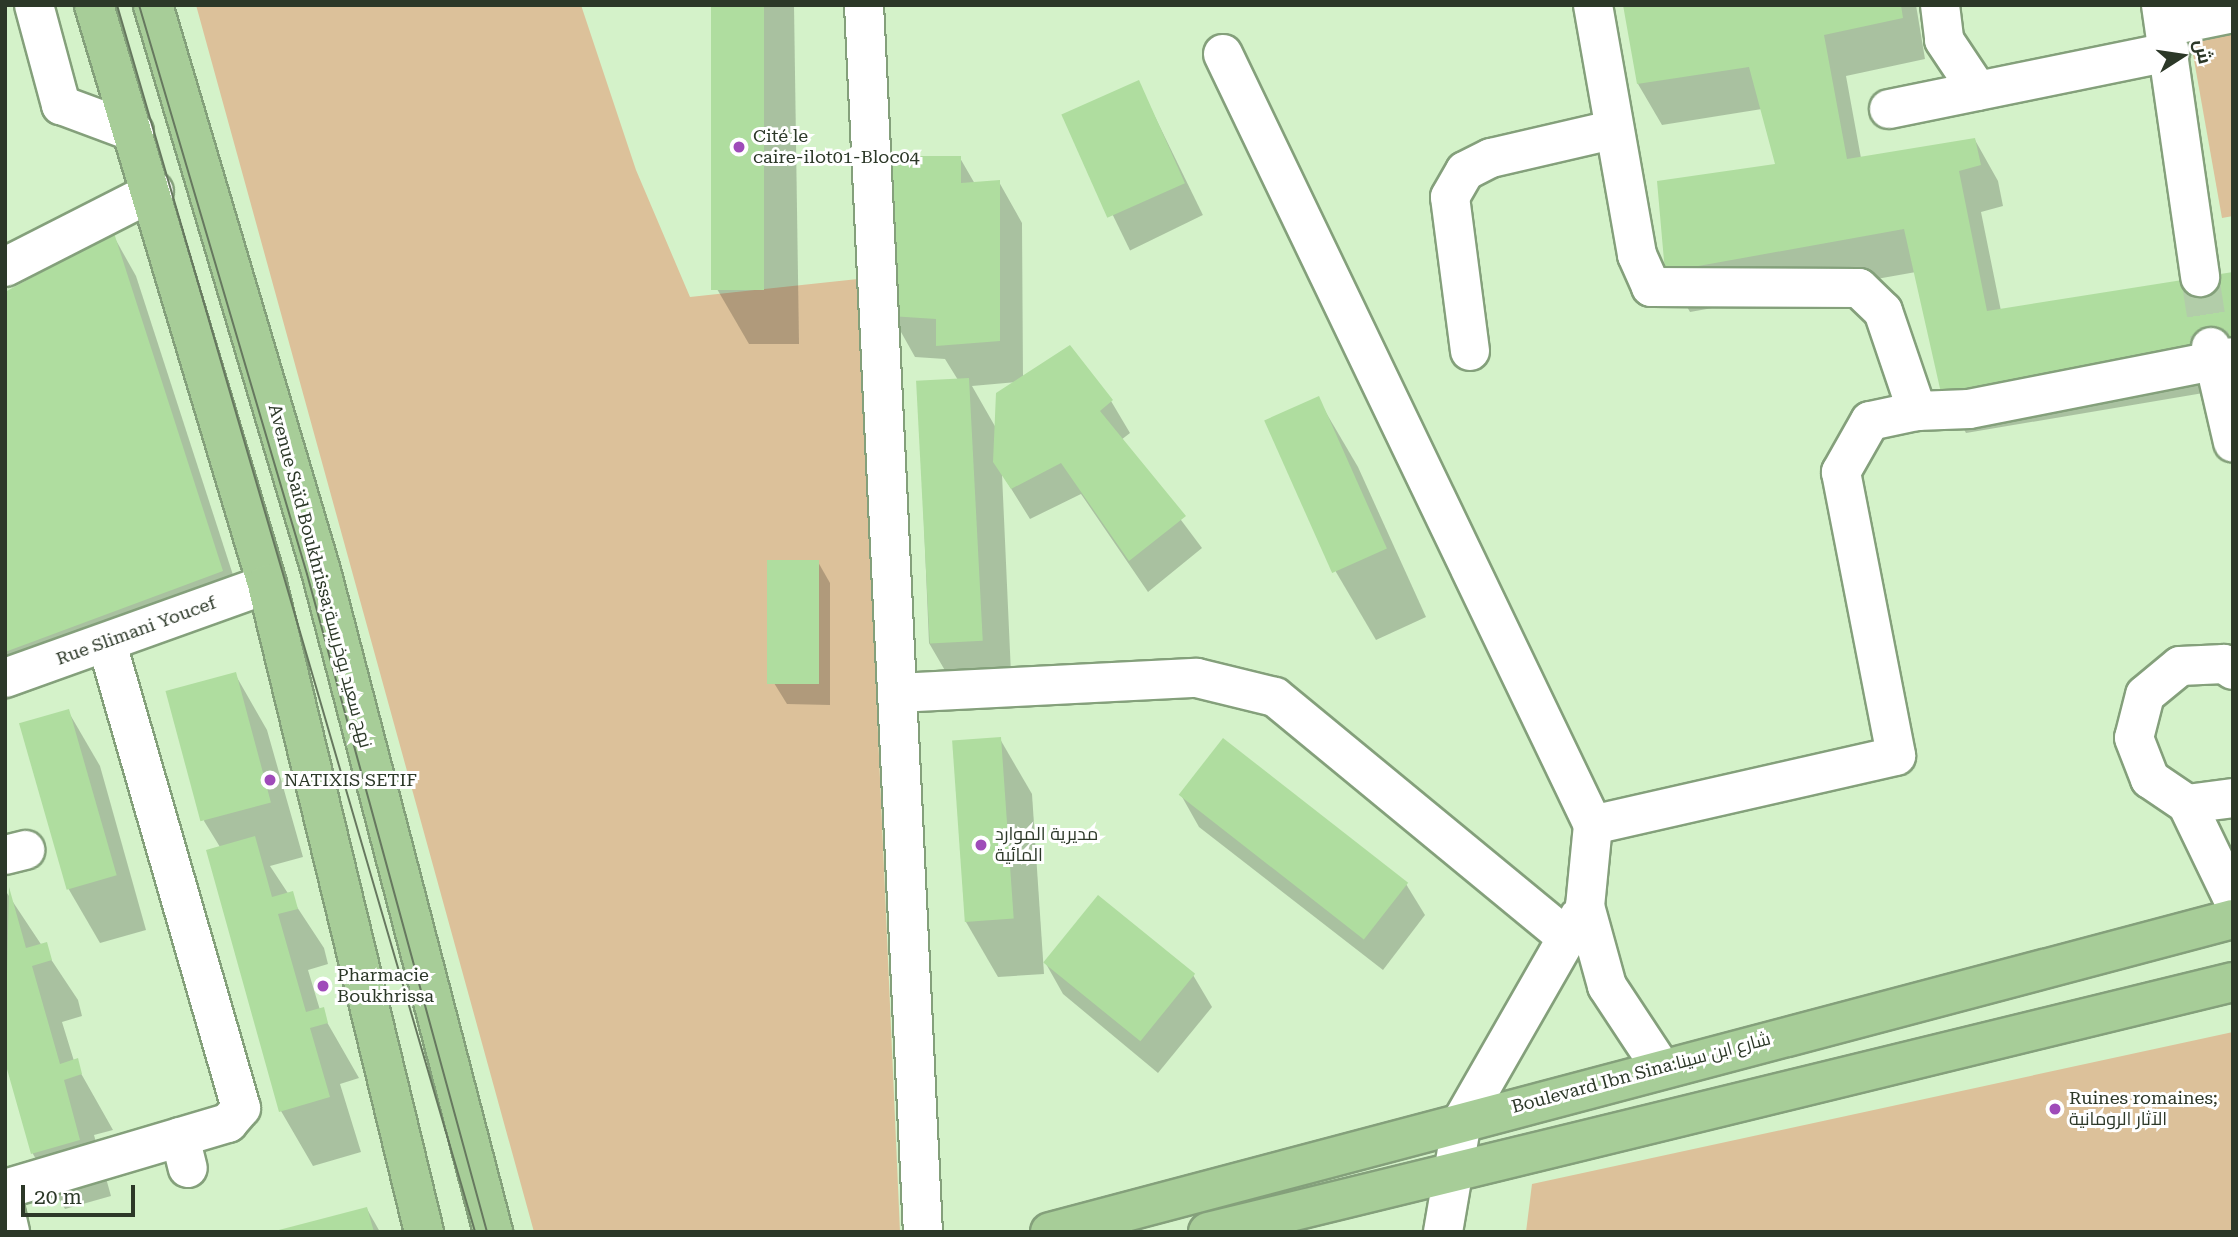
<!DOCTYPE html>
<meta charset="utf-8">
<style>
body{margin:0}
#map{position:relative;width:2238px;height:1237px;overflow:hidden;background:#d4f2c9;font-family:"Roboto Serif",Cairo,serif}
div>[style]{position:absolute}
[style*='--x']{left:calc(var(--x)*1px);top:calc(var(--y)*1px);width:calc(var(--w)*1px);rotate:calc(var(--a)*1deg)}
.green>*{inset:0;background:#dcc19a}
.shadow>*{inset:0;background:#0003;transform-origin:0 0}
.building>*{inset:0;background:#afdd9f;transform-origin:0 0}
.minor-tunnel>*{height:38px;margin-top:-19px;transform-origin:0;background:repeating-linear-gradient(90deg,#b2cda9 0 38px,transparent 0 57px)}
.roads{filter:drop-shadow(2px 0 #84a07b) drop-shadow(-2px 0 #84a07b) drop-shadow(0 2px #84a07b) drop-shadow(0 -2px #84a07b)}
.minor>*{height:38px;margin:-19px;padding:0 19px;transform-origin:19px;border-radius:19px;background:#fff}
.major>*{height:38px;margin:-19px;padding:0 19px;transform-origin:19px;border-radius:19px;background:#a7cd98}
.tram>*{height:2px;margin:-1px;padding:0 1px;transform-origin:1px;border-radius:1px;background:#66785f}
.dots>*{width:19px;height:19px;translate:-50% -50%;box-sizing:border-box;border:4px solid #fff;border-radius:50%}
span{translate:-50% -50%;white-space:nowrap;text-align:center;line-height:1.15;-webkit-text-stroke:6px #fff;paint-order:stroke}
.poi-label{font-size:18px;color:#2c3828}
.left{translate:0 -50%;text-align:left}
.street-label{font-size:18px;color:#2c3828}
.frame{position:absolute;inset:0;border:7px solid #2c3828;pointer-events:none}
.north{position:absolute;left:2147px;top:21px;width:70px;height:70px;-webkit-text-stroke:5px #fff;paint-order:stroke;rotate:78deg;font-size:19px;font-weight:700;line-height:28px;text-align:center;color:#2c3828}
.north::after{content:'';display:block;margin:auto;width:24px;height:32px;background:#2c3828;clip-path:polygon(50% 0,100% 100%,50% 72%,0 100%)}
.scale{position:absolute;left:21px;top:1185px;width:114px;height:32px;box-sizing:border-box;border:4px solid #2c3828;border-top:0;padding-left:9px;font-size:21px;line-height:24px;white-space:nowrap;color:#2c3828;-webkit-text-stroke:5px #fff;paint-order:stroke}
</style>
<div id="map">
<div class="green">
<i style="clip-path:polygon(196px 5px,581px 5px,636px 170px,690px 297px,858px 279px,900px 1232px,534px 1232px)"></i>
<i style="clip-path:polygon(2233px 21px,2233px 216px,2222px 218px,2188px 26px)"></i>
<i style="clip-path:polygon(2233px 1032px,2233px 1232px,1526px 1232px,1532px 1184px)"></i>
</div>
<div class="shadow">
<i style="clip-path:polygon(713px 5px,794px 5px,799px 344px,749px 344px,717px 289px)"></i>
<i style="clip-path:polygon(1625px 5px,1916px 5px,1925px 59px,1846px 76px,1861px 158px,1975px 140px,1998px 181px,2003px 206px,1981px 212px,2001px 311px,2233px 388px,1966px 433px,1943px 392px,1916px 272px,1690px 312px,1667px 272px,1777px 165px,1762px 109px,1662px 125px,1638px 84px)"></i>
<i style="left:1138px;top:82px;width:148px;height:81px;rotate:64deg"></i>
<i style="clip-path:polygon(evenodd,960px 158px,975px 184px,999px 182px,1022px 223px,1023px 378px,1111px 401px,1130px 433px,1121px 440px,1202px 548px,1148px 592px,1081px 494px,1030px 519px,1002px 474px,1012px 696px,961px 698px,929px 643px,918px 382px,958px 380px,945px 359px,915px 357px,892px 316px,960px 158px,1017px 382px,996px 428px,972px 386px,1017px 382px)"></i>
<i style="clip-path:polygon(113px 235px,136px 276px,245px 612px,5px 701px,5px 294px)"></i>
<i style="clip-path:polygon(1318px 399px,1358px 467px,1426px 617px,1376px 640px,1336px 572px)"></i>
<i style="clip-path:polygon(818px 562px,830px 583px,830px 705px,787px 704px,774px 683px)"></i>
<i style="clip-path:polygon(235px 674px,267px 730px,303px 857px,270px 866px,324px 948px,328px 964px,308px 970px,320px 1010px,359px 1078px,340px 1084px,361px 1152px,313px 1166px,281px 1111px,220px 847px,204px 821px)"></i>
<i style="clip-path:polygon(68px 711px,100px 766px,146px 930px,100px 943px,68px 888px)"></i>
<i style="clip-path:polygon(1000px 739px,1032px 794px,1044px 974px,998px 977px,966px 922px)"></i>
<i style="clip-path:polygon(1181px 795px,1406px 884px,1425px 915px,1383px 970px,1199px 827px)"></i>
<i style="clip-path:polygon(5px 890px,78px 1000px,82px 1016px,62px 1022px,74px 1061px,113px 1130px,94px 1135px,111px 1196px,65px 1209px,33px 1154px,5px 1056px)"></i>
<i style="clip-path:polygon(1045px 962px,1193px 975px,1212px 1007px,1158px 1073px,1063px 994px)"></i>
<i style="clip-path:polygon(367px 1209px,380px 1232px,278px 1232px)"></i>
</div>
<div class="building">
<i style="left:711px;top:5px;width:53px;height:285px"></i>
<i style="clip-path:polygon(1623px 5px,1901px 5px,1903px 18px,1824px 35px,1847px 159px,1975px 138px,1981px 165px,1959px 171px,1987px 311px,2233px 272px,2233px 343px,1941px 393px,1904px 229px,1665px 272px,1657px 181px,1775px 164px,1749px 67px,1637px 84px)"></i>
<i style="left:1139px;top:80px;width:113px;height:85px;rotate:66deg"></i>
<i style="clip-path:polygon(873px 156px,961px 156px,961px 183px,1000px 180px,1000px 341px,936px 346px,936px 319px,890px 316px)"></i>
<i style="clip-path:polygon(114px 233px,223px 571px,5px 652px,5px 292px)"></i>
<i style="clip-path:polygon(1070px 345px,1113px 400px,1100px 411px,1186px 516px,1129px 561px,1061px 463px,1011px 489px,993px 462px,996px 393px)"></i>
<i style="left:969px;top:378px;width:263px;height:53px;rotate:87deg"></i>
<i style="left:1319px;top:396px;width:167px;height:60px;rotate:66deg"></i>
<i style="left:819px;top:560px;width:124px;height:52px;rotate:90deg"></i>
<i style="left:236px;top:672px;width:135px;height:73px;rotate:75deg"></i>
<i style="left:69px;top:709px;width:173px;height:52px;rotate:74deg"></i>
<i style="left:1001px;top:737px;width:182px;height:49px;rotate:86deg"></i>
<i style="left:1223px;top:738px;width:235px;height:72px;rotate:38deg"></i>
<i style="clip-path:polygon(255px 836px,272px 897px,293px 891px,298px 909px,278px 914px,306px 1012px,324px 1007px,328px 1023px,310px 1028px,330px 1097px,279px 1112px,206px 850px)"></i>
<i style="clip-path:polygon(9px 887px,26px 948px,47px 942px,52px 960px,32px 966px,60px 1064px,78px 1058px,82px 1074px,64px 1080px,80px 1140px,31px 1154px,5px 1062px)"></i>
<i style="left:1098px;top:895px;width:125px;height:87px;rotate:39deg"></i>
<i style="clip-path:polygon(367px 1207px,374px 1232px,275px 1232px,275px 1231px)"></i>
</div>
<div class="minor-tunnel">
<i style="--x:2200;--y:277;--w:71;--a:81.1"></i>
</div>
<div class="roads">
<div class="minor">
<i style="--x:34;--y:5;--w:104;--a:74.9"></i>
<i style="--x:61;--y:105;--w:78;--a:20.3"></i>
<i style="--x:864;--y:5;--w:1228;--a:87.25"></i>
<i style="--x:1593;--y:5;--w:254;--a:80"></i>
<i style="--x:1637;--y:255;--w:35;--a:66"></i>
<i style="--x:1651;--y:287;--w:208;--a:0.3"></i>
<i style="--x:1859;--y:288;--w:33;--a:44"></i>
<i style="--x:1883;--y:311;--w:106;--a:71.2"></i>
<i style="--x:1917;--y:411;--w:48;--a:168"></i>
<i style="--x:1870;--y:421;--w:59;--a:119.6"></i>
<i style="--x:1841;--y:472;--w:289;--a:79"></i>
<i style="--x:1896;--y:756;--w:311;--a:167.2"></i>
<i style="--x:1593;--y:825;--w:81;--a:95.6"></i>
<i style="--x:1585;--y:906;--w:83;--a:74.6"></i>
<i style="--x:1607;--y:986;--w:98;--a:56.6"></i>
<i style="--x:1940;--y:5;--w:35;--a:83"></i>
<i style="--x:1944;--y:40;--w:61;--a:56.3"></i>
<i style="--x:2161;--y:5;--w:275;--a:81.8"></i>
<i style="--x:2165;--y:27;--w:69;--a:-11.6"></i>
<i style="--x:1223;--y:54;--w:855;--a:64.36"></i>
<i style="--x:1889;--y:109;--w:287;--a:-11.5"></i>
<i style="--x:5;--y:267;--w:167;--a:-27"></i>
<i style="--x:2211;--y:347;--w:98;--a:77"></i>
<i style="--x:1470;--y:351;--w:155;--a:-97.4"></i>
<i style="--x:1450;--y:197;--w:30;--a:-60"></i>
<i style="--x:1465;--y:171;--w:29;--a:-27"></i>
<i style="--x:1491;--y:158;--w:124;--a:-13"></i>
<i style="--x:1917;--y:411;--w:52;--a:-2.2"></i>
<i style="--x:1969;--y:409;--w:269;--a:-11.1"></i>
<i style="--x:2233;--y:670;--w:11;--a:-146"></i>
<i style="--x:2224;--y:664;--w:44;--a:177.4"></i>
<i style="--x:2180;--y:666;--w:45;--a:140.4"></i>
<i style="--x:2145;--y:695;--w:44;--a:104.3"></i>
<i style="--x:2134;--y:738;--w:44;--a:68.7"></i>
<i style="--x:2150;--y:779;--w:45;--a:34"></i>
<i style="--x:2187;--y:804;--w:46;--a:-7.4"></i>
<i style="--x:5;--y:678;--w:278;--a:-19.7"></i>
<i style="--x:897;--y:693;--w:300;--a:-2.9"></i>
<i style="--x:1197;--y:678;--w:80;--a:13.7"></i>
<i style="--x:1275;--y:697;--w:379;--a:39.5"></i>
<i style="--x:2187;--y:804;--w:106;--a:64.2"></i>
<i style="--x:5;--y:855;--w:21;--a:-14"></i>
<i style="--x:180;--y:1137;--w:32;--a:76"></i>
<i style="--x:5;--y:1189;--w:233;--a:-16.5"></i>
<i style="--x:228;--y:1123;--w:20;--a:-49"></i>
<i style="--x:241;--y:1108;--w:484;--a:-106.1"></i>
<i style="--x:5;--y:1210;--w:23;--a:77"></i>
<i style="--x:1443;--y:1232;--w:113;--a:-80.3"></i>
<i style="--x:1462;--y:1121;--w:235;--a:-60.2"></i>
</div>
<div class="major">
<i style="--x:94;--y:5;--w:604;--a:73.36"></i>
<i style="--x:267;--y:584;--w:667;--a:76.38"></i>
<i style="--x:153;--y:5;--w:590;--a:73.47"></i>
<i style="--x:321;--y:571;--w:683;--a:75.41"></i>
<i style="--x:1050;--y:1232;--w:1224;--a:-14.82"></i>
<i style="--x:1208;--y:1232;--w:1055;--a:-13.71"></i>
</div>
</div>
<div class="tram">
<i style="--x:117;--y:5;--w:1278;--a:73.73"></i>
<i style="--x:139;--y:5;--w:593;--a:73.55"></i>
<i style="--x:307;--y:574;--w:682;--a:74.7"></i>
</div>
<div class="dots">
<i style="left:739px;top:147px;background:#9f4bb9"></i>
<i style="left:270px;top:780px;background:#9f4bb9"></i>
<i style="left:981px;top:845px;background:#9f4bb9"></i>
<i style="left:323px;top:986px;background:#9f4bb9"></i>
<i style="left:2055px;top:1109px;background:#9f4bb9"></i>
</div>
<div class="poi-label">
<span class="left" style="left:753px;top:147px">Cité le<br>caire-ilot01-Bloc04</span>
<span class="left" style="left:284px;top:780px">NATIXIS SETIF</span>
<span class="left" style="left:995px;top:845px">مديرية الموارد<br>المائية</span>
<span class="left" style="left:337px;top:986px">Pharmacie<br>Boukhrissa</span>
<span class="left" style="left:2069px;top:1109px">Ruines romaines;<br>الآثار الرومانية</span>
</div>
<div class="street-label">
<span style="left:320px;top:576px;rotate:75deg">Avenue Saïd Boukhrissa;نهج سعيد بوخريسة</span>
<span style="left:136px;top:631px;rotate:-20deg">Rue Slimani Youcef</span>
<span style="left:1641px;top:1073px;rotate:-15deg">Boulevard Ibn Sina:شارع ابن سينا</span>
</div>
<div class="frame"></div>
<div class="north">ش</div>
<div class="scale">20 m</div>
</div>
